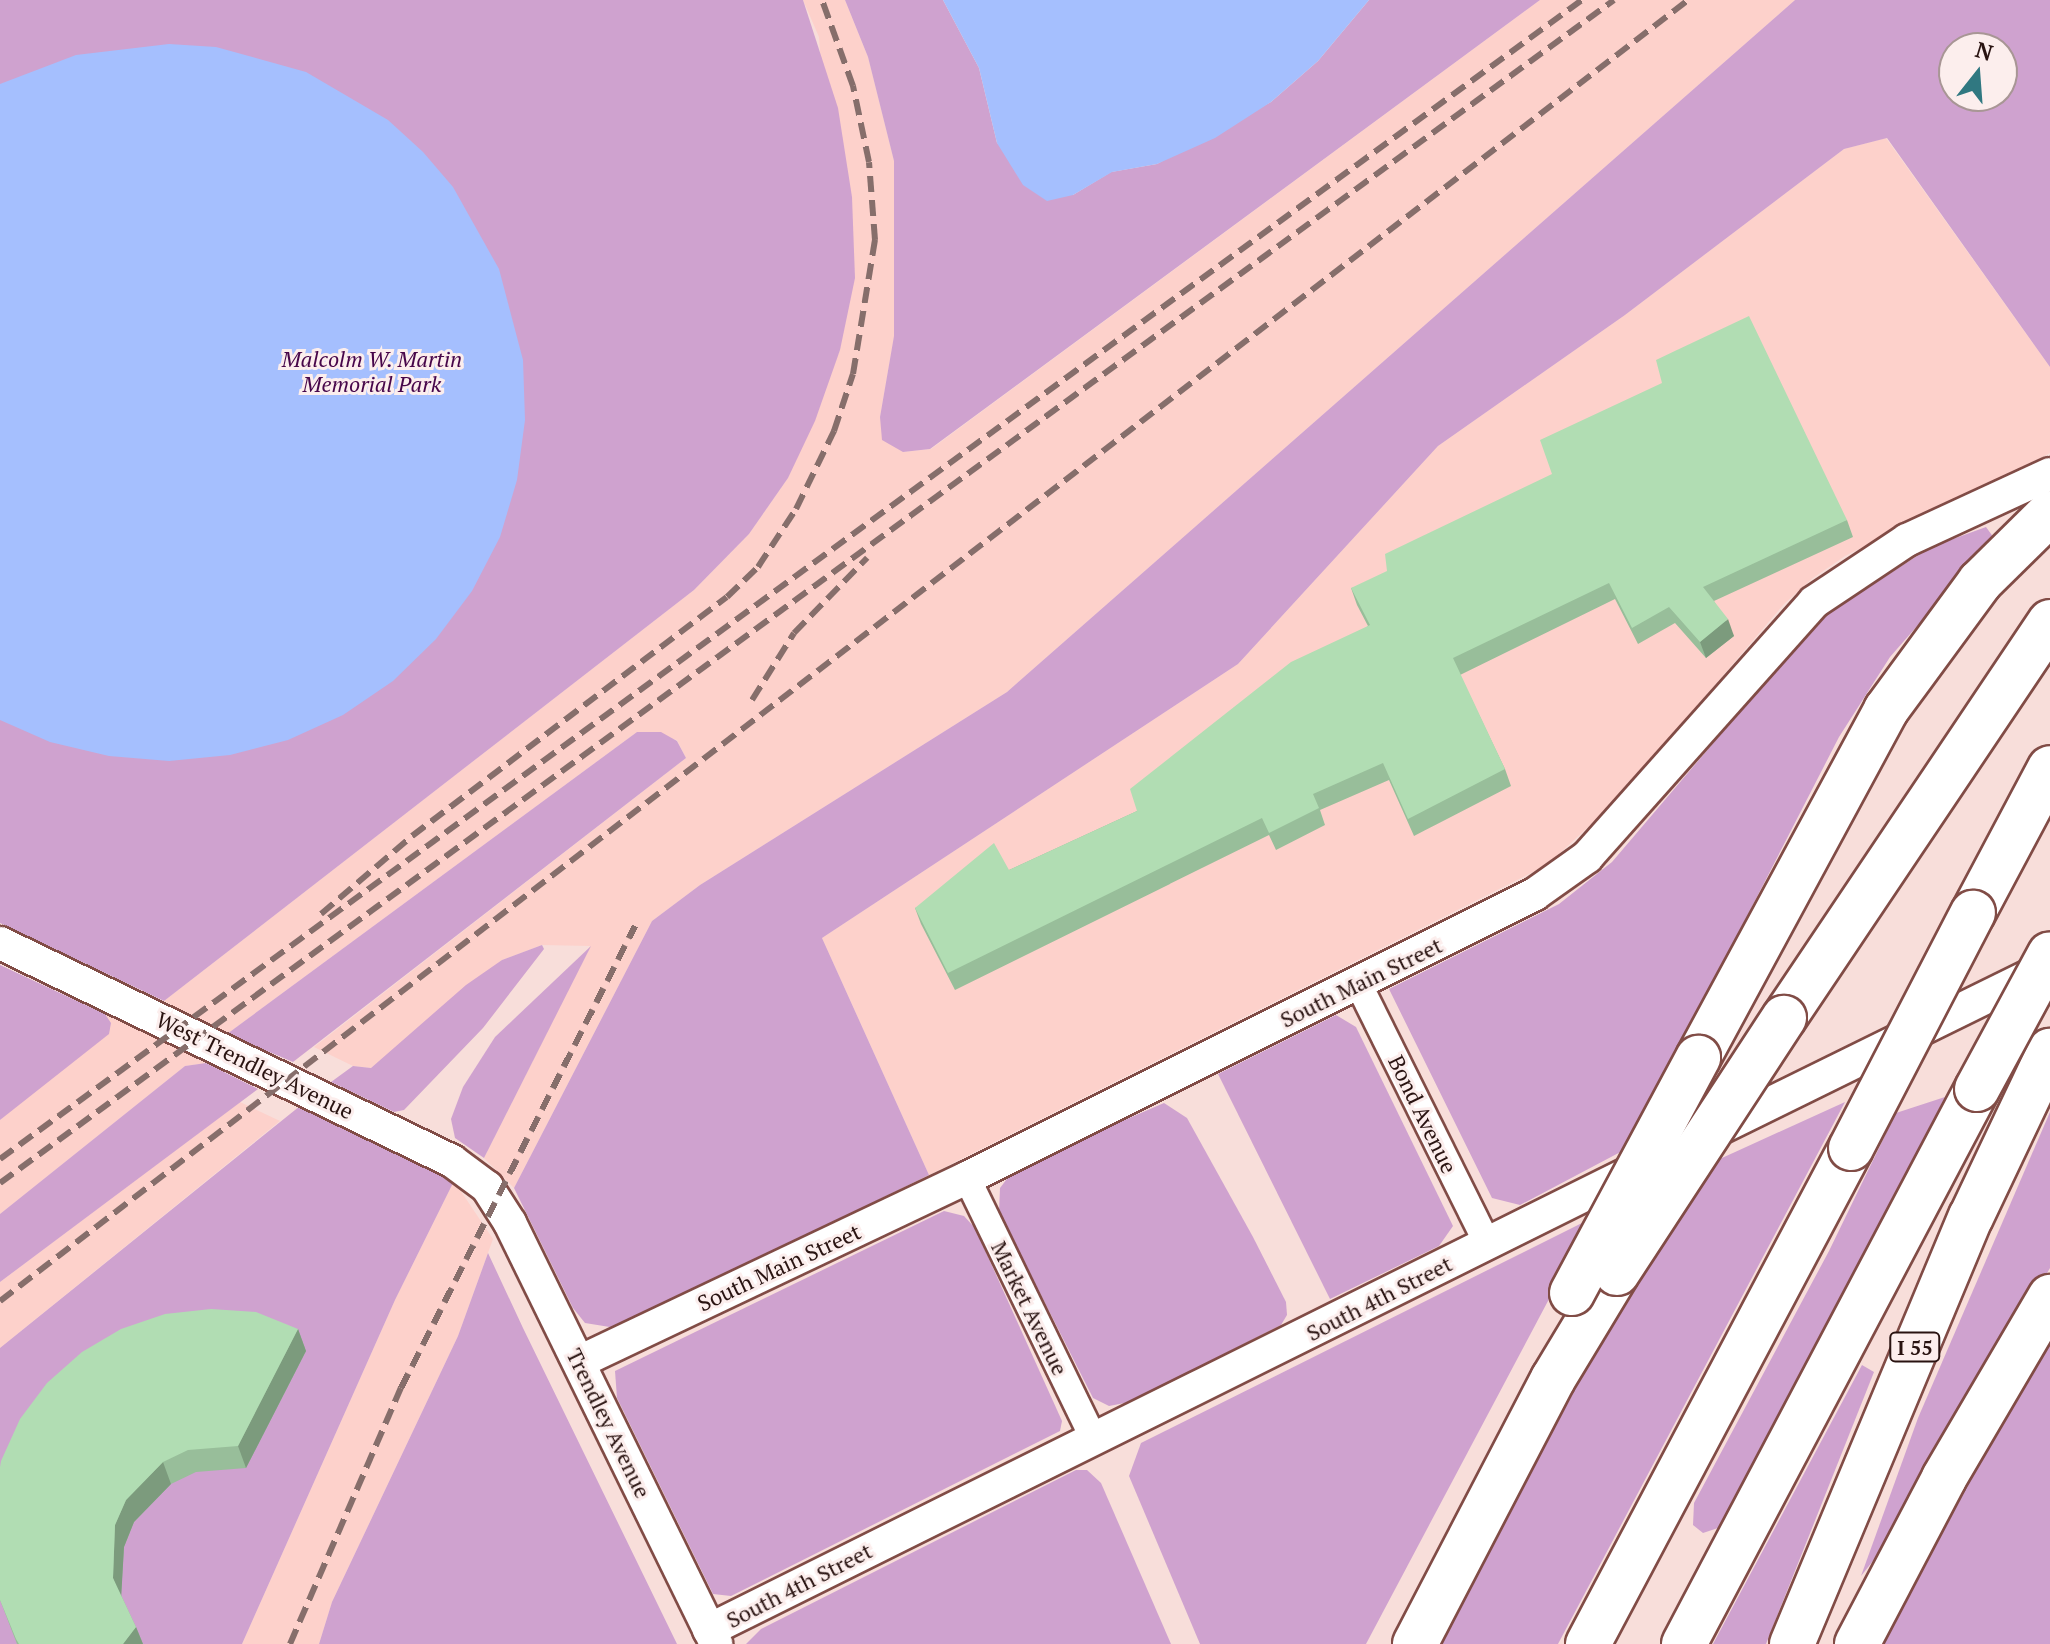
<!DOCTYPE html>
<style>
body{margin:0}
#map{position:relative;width:2050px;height:1644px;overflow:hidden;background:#f8deda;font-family:"PT Serif",serif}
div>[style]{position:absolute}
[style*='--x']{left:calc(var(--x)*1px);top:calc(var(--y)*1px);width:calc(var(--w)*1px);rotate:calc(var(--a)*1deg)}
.built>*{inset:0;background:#fdd1cb}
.green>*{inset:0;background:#cfa2cf}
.water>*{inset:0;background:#a5bffe}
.roads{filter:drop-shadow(2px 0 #814c46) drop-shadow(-2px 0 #814c46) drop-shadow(0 2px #814c46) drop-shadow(0 -2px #814c46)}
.minor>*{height:26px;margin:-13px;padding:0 13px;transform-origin:13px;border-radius:13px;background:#fff}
.tertiary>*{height:32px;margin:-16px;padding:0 16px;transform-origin:16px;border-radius:16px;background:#fff}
.motorway>*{height:44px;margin:-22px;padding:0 22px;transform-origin:22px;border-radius:22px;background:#fff}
.rail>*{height:6px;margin-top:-3px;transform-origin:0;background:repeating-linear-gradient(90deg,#866e6b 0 16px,transparent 0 24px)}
.bridges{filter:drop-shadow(2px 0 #814c46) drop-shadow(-2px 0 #814c46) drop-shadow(0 2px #814c46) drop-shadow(0 -2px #814c46)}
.motorway-bridge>*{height:44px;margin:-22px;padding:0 22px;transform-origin:22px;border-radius:22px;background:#fff}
.wall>*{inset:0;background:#98be9a}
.shaded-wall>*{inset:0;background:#7c9b7d}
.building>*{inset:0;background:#b1ddb3}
span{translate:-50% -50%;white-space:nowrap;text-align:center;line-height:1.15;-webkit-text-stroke:6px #fceeed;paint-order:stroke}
.shield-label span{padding:2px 6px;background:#fceeed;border:2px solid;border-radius:6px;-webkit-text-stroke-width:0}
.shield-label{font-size:20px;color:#291311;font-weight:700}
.park-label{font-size:22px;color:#47064a;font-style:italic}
.street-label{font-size:22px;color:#291311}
.north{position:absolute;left:1938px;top:32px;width:80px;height:80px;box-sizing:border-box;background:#fceeed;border:2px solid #a89695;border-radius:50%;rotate:17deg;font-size:22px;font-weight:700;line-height:32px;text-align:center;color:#291311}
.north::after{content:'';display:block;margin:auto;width:28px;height:36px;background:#307881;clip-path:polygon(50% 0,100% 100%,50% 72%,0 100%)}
</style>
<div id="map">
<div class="built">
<i style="clip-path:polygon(803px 0,845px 0,868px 57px,894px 161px,894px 337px,880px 417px,903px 452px,931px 449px,1540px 0,1795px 0,1007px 692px,700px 885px,652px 921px,514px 1188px,484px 1158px,590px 946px,542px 945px,502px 960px,371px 1068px,353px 1066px,314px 1047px,686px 758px,677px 740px,637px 732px,227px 1034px,164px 1001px,694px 590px,749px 534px,788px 478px,840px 350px,819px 37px)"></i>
<i style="clip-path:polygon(1886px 138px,2050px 367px,2050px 453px,1845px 556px,1813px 578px,1784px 604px,1613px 804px,1547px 865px,929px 1175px,822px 938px,1238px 664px,1438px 446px,1625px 315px,1844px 149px)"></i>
<i style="clip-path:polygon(105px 1014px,206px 1063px,185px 1066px,0 1214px,0 1120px,111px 1023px)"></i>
<i style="clip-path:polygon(240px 1102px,280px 1121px,0 1348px,0 1282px)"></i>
<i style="clip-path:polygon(454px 1181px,493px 1239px,458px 1336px,332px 1602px,319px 1644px,242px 1644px,395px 1300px)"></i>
</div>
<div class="green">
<i style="clip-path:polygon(0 0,803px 0,838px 108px,852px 197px,855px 278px,840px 350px,815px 421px,788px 478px,749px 534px,694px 590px,164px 1001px,0 923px)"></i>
<i style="clip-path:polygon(845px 0,943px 0,979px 68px,997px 143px,1073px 195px,1111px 172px,1157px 164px,1271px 102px,1318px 61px,1369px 0,1540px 0,930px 449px,903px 452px,882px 440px,880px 417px,894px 336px,894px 161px,868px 57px)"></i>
<i style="clip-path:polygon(evenodd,1795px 0,2050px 0,2050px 367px,1887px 138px,1844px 149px,1625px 315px,1438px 446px,1238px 664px,822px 938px,929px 1175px,616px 1328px,585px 1323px,573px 1308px,514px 1188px,652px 921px,700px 885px,1007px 692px,1795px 0,1954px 48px,2002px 48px,2002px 96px,1954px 96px,1954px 48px)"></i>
<i style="clip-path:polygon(1986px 527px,1994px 538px,1890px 657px,1839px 737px,1628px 1148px,1520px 1205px,1492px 1198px,1389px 989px,1559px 904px,1612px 862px,1819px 619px,1931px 547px)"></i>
<i style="clip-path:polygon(637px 732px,661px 732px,677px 741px,686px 758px,293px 1062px,227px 1034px)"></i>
<i style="clip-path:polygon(542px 945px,544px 949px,483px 1028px,404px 1110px,394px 1112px,331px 1082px,353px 1066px,371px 1068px,466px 985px,502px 960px)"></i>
<i style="clip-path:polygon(591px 946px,484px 1158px,455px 1138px,451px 1119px,463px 1087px,495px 1037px)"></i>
<i style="clip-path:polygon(0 965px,105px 1014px,111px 1023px,109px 1034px,0 1120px)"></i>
<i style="clip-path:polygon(1336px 1015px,1356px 1027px,1453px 1226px,1439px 1246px,1330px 1299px,1218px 1074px)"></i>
<i style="clip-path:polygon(206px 1063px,258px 1089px,0 1282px,0 1214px,185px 1066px)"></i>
<i style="clip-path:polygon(1945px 1097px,1771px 1438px,1718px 1528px,1703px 1533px,1693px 1525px,1694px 1503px,1829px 1251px,1896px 1113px)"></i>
<i style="clip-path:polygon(1845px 1102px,1558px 1644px,1439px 1644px,1580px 1380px,1711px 1163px)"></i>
<i style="clip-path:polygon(1164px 1103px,1187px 1118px,1253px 1237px,1286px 1302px,1287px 1315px,1281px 1325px,1130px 1402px,1109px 1406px,1093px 1398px,999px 1212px,1000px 1188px,1016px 1167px)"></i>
<i style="clip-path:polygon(300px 1106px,454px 1181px,395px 1300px,242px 1644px,0 1644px,0 1348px)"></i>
<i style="clip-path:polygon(2050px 1112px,2050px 1268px,1895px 1533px,1861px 1576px,1918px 1418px)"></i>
<i style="clip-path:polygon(944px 1211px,964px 1216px,975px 1228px,1062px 1421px,1060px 1431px,731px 1596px,713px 1594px,617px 1398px,615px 1371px)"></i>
<i style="clip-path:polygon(1592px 1218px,1366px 1644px,1200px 1644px,1129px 1476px,1141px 1443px)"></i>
<i style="clip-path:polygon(488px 1253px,523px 1328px,677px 1644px,319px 1644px,332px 1602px,458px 1336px)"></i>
<i style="clip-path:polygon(2050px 1343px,2050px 1644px,1878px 1644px,2017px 1395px)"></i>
<i style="clip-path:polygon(1862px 1365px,1874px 1372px,1766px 1644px,1713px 1644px)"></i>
<i style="clip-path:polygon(1076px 1470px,1087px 1470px,1101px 1483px,1171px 1644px,746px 1644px,761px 1629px)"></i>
</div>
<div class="water">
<i style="clip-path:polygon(943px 0,1369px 0,1318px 61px,1271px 102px,1215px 138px,1157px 164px,1112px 172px,1073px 195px,1047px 201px,1023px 185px,997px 143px,979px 68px)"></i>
<i style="clip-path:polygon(169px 44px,216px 47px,306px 72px,388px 120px,423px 152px,453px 187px,499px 269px,523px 360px,525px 420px,517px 480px,500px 537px,472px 591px,436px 639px,393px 681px,343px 715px,288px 740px,230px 755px,169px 761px,109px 756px,50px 742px,0 720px,0 84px,76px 55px)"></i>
</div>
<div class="roads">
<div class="minor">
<i style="--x:1359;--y:985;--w:288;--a:63.6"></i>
<i style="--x:967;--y:1178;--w:289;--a:64.1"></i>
</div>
<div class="tertiary">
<i style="--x:0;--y:943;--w:502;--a:25.75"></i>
<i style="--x:452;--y:1161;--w:44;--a:36.6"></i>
<i style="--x:487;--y:1187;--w:43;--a:57.4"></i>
<i style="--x:510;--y:1223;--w:469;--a:63.9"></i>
<i style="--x:1708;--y:1134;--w:378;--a:-26.2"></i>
<i style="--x:579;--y:1362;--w:429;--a:-25.4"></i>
<i style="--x:967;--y:1178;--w:635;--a:-26.57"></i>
<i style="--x:1535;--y:894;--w:64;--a:-35.4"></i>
<i style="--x:1587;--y:857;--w:341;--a:-48.3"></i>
<i style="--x:1814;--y:602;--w:112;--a:-33.7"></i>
<i style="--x:1907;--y:540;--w:157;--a:-24.8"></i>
<i style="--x:709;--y:1630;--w:1045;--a:-26.42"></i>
</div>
<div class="motorway">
<i style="--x:1973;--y:913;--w:164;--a:-62"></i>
<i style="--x:1784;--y:1018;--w:477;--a:-56.1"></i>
<i style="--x:1698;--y:1058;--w:396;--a:-61.6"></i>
<i style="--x:1886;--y:710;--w:159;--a:-53.7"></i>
<i style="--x:1980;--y:582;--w:98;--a:-44.6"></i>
<i style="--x:1415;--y:1644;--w:299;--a:-62.5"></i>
<i style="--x:1553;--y:1379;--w:124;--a:-58.9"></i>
<i style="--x:1588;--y:1644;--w:561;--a:-62.07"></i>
<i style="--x:1684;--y:1644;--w:628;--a:-62.17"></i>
<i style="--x:1792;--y:1644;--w:463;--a:-67.3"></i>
<i style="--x:1971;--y:1217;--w:184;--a:-64.6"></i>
<i style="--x:1857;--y:1644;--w:187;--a:-62.3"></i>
<i style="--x:1944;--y:1478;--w:210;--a:-59.6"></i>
</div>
</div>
<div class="rail">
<i style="--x:752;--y:700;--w:79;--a:-57.9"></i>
<i style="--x:794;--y:633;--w:105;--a:-45.8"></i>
<i style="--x:321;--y:914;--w:120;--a:-40.6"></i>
<i style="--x:412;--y:836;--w:395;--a:-37.2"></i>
<i style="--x:727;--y:597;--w:43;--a:-44.1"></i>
<i style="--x:758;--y:567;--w:69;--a:-56.8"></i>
<i style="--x:796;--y:509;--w:87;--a:-64"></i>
<i style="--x:834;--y:431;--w:60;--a:-71.6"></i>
<i style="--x:853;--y:374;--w:136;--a:-80.7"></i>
<i style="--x:875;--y:240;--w:78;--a:-94.4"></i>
<i style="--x:869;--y:162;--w:78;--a:-101.9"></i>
<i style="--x:853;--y:86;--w:91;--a:-109.8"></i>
<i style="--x:0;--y:1159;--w:1961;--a:-36.23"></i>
<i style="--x:0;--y:1183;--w:2001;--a:-36.24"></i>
<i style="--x:0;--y:1301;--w:2131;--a:-37.62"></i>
<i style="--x:290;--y:1644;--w:279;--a:-66.6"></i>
<i style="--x:401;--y:1388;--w:518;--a:-63.14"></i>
</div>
<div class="bridges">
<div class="motorway-bridge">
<i style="--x:1977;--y:1089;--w:153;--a:-61.6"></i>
<i style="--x:1851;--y:1148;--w:265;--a:-62.6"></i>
<i style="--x:1617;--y:1273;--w:305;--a:-56.8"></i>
<i style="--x:1572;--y:1293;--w:267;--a:-61.8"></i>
</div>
</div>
<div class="wall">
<i style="clip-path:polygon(1847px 520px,1853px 537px,1714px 601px,1734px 636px,1706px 658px,1675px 623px,1638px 644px,1615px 599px,1460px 675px,1505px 769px,1511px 786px,1414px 836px,1389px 780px,1320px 810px,1325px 825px,1276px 850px,1269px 835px,955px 990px,921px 924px,915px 908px,1009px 870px,1137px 811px,1368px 626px,1357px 605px,1351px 588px)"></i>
<i style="clip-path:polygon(298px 1329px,306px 1351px,246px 1468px,196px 1472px,171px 1484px,134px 1522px,124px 1547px,121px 1595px,136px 1627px,143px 1644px,17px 1644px,0 1600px)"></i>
</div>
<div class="shaded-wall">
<i style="clip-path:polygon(1728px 619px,1734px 636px,1706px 658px,1700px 642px)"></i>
<i style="clip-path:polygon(298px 1329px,306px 1351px,246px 1468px,238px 1446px)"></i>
<i style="clip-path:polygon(163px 1462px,171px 1484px,134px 1522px,124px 1547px,121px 1600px,113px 1578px,115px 1525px,126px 1500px)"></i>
<i style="clip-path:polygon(136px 1627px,143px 1644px,123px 1644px)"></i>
</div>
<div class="building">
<i style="clip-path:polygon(1749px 316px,1847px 520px,1703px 587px,1728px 619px,1700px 642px,1669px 607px,1632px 628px,1609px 583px,1453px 658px,1505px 769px,1408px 819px,1383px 763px,1313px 794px,1319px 808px,1269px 833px,1262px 818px,948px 973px,915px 908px,994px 843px,1009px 870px,1137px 811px,1130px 789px,1291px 662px,1370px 625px,1351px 588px,1387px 571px,1385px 554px,1552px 474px,1540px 440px,1662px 383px,1656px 360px)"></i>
<i style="clip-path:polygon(211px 1309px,256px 1312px,298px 1329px,238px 1446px,188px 1450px,163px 1462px,126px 1500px,115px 1525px,113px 1578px,136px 1627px,123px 1644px,19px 1644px,16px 1639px,0 1600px,0 1467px,1px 1461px,20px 1419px,47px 1383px,82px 1352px,121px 1329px,165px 1314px)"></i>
</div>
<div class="shield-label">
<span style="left:1915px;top:1347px">I 55</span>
</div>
<div class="park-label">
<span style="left:372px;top:371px">Malcolm W. Martin<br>Memorial Park</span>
</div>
<div class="street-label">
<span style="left:1361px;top:982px;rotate:-26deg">South Main Street</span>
<span style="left:255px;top:1065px;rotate:26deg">West Trendley Avenue</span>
<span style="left:1423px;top:1114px;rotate:64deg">Bond Avenue</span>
<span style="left:779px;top:1267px;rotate:-25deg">South Main Street</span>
<span style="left:1379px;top:1298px;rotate:-27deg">South 4th Street</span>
<span style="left:1030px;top:1308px;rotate:64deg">Market Avenue</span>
<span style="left:609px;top:1423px;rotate:64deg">Trendley Avenue</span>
<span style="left:799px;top:1585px;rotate:-27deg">South 4th Street</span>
</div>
<div class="north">N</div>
</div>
